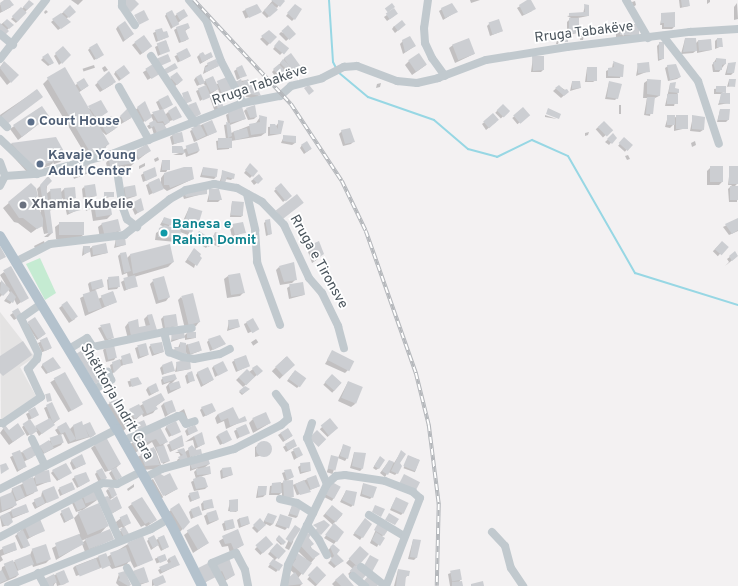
<!DOCTYPE html>
<meta charset="utf-8">
<style>
body{margin:0}
#map{position:relative;width:738px;height:586px;overflow:hidden;background:#f3f1f2;font-family:Overpass,sans-serif}
div>[style]{position:absolute}
[style*='--x']{left:calc(var(--x)*1px);top:calc(var(--y)*1px);width:calc(var(--w)*1px);rotate:calc(var(--a)*1deg)}
.education>*{inset:0;background:#e4e3e3}
.green>*{inset:0;background:#c5ebd2}
.shadow>*{inset:0;background:#0003;transform-origin:0 0}
.stream>*{height:2px;margin:-1px;padding:0 1px;transform-origin:1px;border-radius:1px;background:#97d7e4}
.building>*{inset:0;background:#ccced2;transform-origin:0 0}
.round{border-radius:50%}
.minor>*{height:8px;margin:-4px;padding:0 4px;transform-origin:4px;border-radius:4px;background:#c1c9ce}
.major>*{height:10px;margin:-5px;padding:0 5px;transform-origin:5px;border-radius:5px;background:#b4c2cd}
.rail>*{height:3.5px;margin-top:-1.75px;transform-origin:0;background:repeating-linear-gradient(90deg,#fff 0 6px,#b4b7bb 0 12px);box-sizing:border-box;border-block:1px solid #b4b7bb}
.dots>*{width:11px;height:11px;translate:-50% -50%;box-sizing:border-box;border:2px solid #fff;border-radius:50%}
span{translate:-50% -50%;white-space:nowrap;text-align:center;line-height:1.15;-webkit-text-stroke:3.5px #fff;paint-order:stroke}
.street-label{font-size:14px;color:#4b555d}
.service-label{font-size:14px;color:#4e5e75;font-weight:700}
.left{translate:0 -50%;text-align:left}
.worship-label{font-size:14px;color:#5b616d;font-weight:700}
.culture-label{font-size:14px;color:#0d838f;font-weight:700}
</style>
<div id="map">
<div class="education">
<i style="clip-path:polygon(0 312px,35px 357px,20px 367px,36px 396px,1px 420px)"></i>
</div>
<div class="green">
<i style="clip-path:polygon(40px 258px,56px 293px,45px 300px,26px 264px)"></i>
</div>
<div class="shadow">
<i style="clip-path:polygon(5px 0,8px 0,11px 7px,0 13px,0 5px)"></i>
<i style="clip-path:polygon(71px 0,83px 0,78px 5px)"></i>
<i style="clip-path:polygon(273px 0,282px 0,277px 8px,274px 6px,276px 10px,267px 18px,262px 13px)"></i>
<i style="clip-path:polygon(470px 0,480px 0,471px 3px)"></i>
<i style="clip-path:polygon(530px 0,532px 11px,522px 16px,517px 8px)"></i>
<i style="clip-path:polygon(679px 0,688px 0,689px 6px,680px 8px)"></i>
<i style="clip-path:polygon(707px 0,710px 0,710px 2px,707px 4px)"></i>
<i style="clip-path:polygon(635px 1px,636px 5px,633px 7px,632px 2px)"></i>
<i style="clip-path:polygon(29px 2px,32px 4px,16px 23px,11px 19px)"></i>
<i style="clip-path:polygon(737px 3px,738px 19px,734px 20px,734px 7px)"></i>
<i style="left:257px;top:5px;width:8px;height:16px;rotate:67deg"></i>
<i style="clip-path:polygon(585px 5px,588px 16px,578px 18px,578px 33px,567px 35px,567px 22px,571px 18px,567px 16px,583px 14px)"></i>
<i style="clip-path:polygon(70px 7px,74px 12px,66px 19px,67px 24px,58px 30px,51px 22px)"></i>
<i style="clip-path:polygon(293px 7px,294px 19px,292px 21px,286px 16px)"></i>
<i style="clip-path:polygon(442px 9px,456px 12px,443px 20px,439px 11px)"></i>
<i style="clip-path:polygon(46px 10px,48px 12px,45px 14px,44px 12px)"></i>
<i style="clip-path:polygon(394px 10px,394px 16px,387px 21px,384px 17px)"></i>
<i style="clip-path:polygon(167px 13px,174px 17px,177px 14px,186px 16px,171px 29px,165px 16px)"></i>
<i style="clip-path:polygon(662px 14px,674px 27px,672px 29px,662px 29px,662px 25px,660px 25px)"></i>
<i style="clip-path:polygon(7px 20px,12px 25px,7px 30px,0 25px)"></i>
<i style="clip-path:polygon(489px 24px,502px 31px,490px 36px,487px 26px)"></i>
<i style="clip-path:polygon(620px 25px,637px 35px,616px 38px,616px 29px)"></i>
<i style="clip-path:polygon(118px 26px,133px 34px,123px 42px,116px 29px)"></i>
<i style="clip-path:polygon(394px 26px,402px 27px,395px 33px,392px 29px)"></i>
<i style="clip-path:polygon(177px 28px,189px 28px,185px 31px,188px 39px,185px 41px,179px 43px,174px 30px)"></i>
<i style="clip-path:polygon(161px 29px,168px 37px,156px 42px,153px 33px)"></i>
<i style="clip-path:polygon(269px 32px,275px 37px,267px 46px,260px 39px)"></i>
<i style="clip-path:polygon(281px 32px,292px 36px,286px 41px,279px 34px)"></i>
<i style="clip-path:polygon(581px 35px,584px 35px,583px 40px,580px 40px)"></i>
<i style="clip-path:polygon(144px 36px,149px 48px,140px 55px,132px 45px)"></i>
<i style="clip-path:polygon(685px 39px,695px 44px,699px 40px,711px 50px,697px 53px,697px 50px,693px 53px,681px 54px)"></i>
<i style="clip-path:polygon(717px 39px,722px 46px,715px 49px,715px 41px)"></i>
<i style="clip-path:polygon(559px 40px,558px 44px,556px 44px,557px 40px)"></i>
<i style="clip-path:polygon(166px 41px,169px 50px,158px 56px,155px 47px)"></i>
<i style="clip-path:polygon(403px 41px,415px 46px,403px 54px,400px 44px)"></i>
<i style="clip-path:polygon(279px 42px,287px 48px,280px 55px,273px 49px)"></i>
<i style="clip-path:polygon(660px 43px,663px 59px,658px 61px,657px 46px)"></i>
<i style="clip-path:polygon(453px 45px,474px 54px,455px 63px,449px 48px)"></i>
<i style="clip-path:polygon(63px 47px,70px 55px,59px 65px,54px 56px)"></i>
<i style="clip-path:polygon(90px 48px,100px 57px,94px 60px,88px 50px)"></i>
<i style="left:187px;top:50px;width:7px;height:14px;rotate:63deg"></i>
<i style="clip-path:polygon(47px 54px,53px 63px,48px 66px,41px 60px)"></i>
<i style="clip-path:polygon(199px 55px,204px 56px,212px 57px,200px 64px,197px 57px)"></i>
<i style="clip-path:polygon(533px 57px,543px 70px,541px 72px,531px 72px)"></i>
<i style="clip-path:polygon(285px 58px,298px 69px,293px 73px,288px 67px,284px 70px,285px 76px,278px 80px,272px 72px)"></i>
<i style="clip-path:polygon(716px 59px,725px 64px,719px 72px,713px 72px,712px 65px)"></i>
<i style="clip-path:polygon(215px 60px,218px 66px,203px 74px,205px 66px)"></i>
<i style="clip-path:polygon(409px 61px,426px 65px,412px 75px,405px 65px)"></i>
<i style="clip-path:polygon(4px 62px,14px 79px,7px 85px,0 76px,0 67px)"></i>
<i style="clip-path:polygon(613px 63px,623px 66px,620px 78px,606px 78px,606px 71px,612px 68px)"></i>
<i style="clip-path:polygon(728px 64px,733px 73px,731px 75px,725px 75px)"></i>
<i style="left:94px;top:65px;width:3px;height:12px;rotate:72deg"></i>
<i style="clip-path:polygon(638px 65px,649px 71px,636px 76px)"></i>
<i style="clip-path:polygon(105px 66px,108px 70px,104px 72px,102px 68px)"></i>
<i style="left:153px;top:66px;width:9px;height:12px;rotate:58deg"></i>
<i style="clip-path:polygon(668px 66px,680px 77px,677px 79px,668px 81px,665px 68px)"></i>
<i style="clip-path:polygon(587px 68px,596px 80px,593px 82px,585px 82px)"></i>
<i style="clip-path:polygon(237px 69px,246px 75px,237px 80px,234px 71px)"></i>
<i style="clip-path:polygon(116px 71px,126px 75px,119px 81px,114px 74px)"></i>
<i style="clip-path:polygon(109px 73px,113px 84px,100px 92px,95px 85px)"></i>
<i style="clip-path:polygon(196px 77px,203px 82px,213px 77px,216px 84px,248px 80px,252px 89px,259px 95px,256px 99px,246px 97px,244px 92px,235px 94px,233px 91px,221px 98px,218px 89px,200px 101px,196px 91px,206px 86px,203px 83px,197px 86px,194px 80px)"></i>
<i style="clip-path:polygon(171px 78px,180px 82px,174px 87px,169px 80px)"></i>
<i style="clip-path:polygon(48px 79px,74px 86px,77px 84px,88px 86px,78px 93px,87px 108px,107px 112px,95px 121px,98px 128px,101px 125px,115px 129px,106px 135px,100px 130px,108px 144px,105px 148px,105px 152px,90px 157px,92px 152px,85px 154px,43px 84px)"></i>
<i style="clip-path:polygon(648px 80px,660px 81px,659px 96px,653px 99px,650px 116px,644px 115px,647px 98px,643px 98px,644px 83px)"></i>
<i style="clip-path:polygon(729px 80px,735px 86px,725px 87px,722px 94px,729px 103px,718px 105px,722px 94px,714px 94px,714px 89px,727px 87px)"></i>
<i style="clip-path:polygon(572px 82px,580px 88px,570px 91px)"></i>
<i style="clip-path:polygon(609px 82px,617px 98px,615px 100px,605px 99px)"></i>
<i style="clip-path:polygon(381px 83px,380px 87px,376px 88px,377px 84px)"></i>
<i style="clip-path:polygon(670px 84px,678px 92px,674px 106px,665px 106px)"></i>
<i style="clip-path:polygon(559px 86px,568px 92px,561px 98px,553px 91px)"></i>
<i style="clip-path:polygon(37px 90px,42px 97px,2px 125px,0 115px)"></i>
<i style="clip-path:polygon(217px 94px,223px 108px,215px 112px,210px 98px)"></i>
<i style="clip-path:polygon(168px 96px,171px 105px,162px 110px,165px 115px,168px 112px,181px 117px,170px 121px,154px 135px,152px 128px,149px 129px,147px 126px,154px 122px,151px 116px,142px 123px,135px 110px,145px 103px,150px 115px,160px 111px,156px 102px)"></i>
<i style="left:503px;top:105px;width:8px;height:11px;rotate:45deg"></i>
<i style="left:619px;top:105px;width:2px;height:9px"></i>
<i style="clip-path:polygon(41px 107px,44px 120px,18px 140px,10px 129px)"></i>
<i style="clip-path:polygon(129px 109px,131px 118px,121px 124px,118px 119px)"></i>
<i style="clip-path:polygon(246px 109px,256px 117px,254px 119px,248px 120px,244px 111px)"></i>
<i style="left:523px;top:109px;width:8px;height:14px;rotate:50deg"></i>
<i style="clip-path:polygon(720px 110px,728px 120px,726px 122px,717px 122px)"></i>
<i style="clip-path:polygon(229px 113px,245px 119px,230px 125px,231px 133px,256px 123px,260px 117px,265px 133px,261px 136px,231px 141px,229px 149px,217px 150px,216px 141px,226px 139px,224px 125px,228px 124px,226px 115px)"></i>
<i style="clip-path:polygon(493px 115px,496px 122px,486px 130px,482px 124px)"></i>
<i style="clip-path:polygon(545px 115px,557px 119px,545px 117px)"></i>
<i style="clip-path:polygon(668px 116px,673px 119px,677px 116px,687px 128px,674px 131px,674px 124px,670px 128px,665px 127px)"></i>
<i style="clip-path:polygon(693px 116px,703px 130px,700px 132px,690px 131px)"></i>
<i style="clip-path:polygon(279px 122px,280px 134px,268px 136px,268px 127px,276px 126px)"></i>
<i style="left:604px;top:122px;width:11px;height:11px;rotate:49deg"></i>
<i style="clip-path:polygon(203px 124px,216px 132px,194px 142px,190px 131px)"></i>
<i style="clip-path:polygon(342px 131px,354px 141px,351px 144px,343px 146px,339px 134px)"></i>
<i style="clip-path:polygon(589px 132px,588px 135px,585px 136px,585px 133px)"></i>
<i style="clip-path:polygon(173px 135px,183px 141px,172px 145px,170px 137px)"></i>
<i style="clip-path:polygon(613px 135px,615px 138px,609px 145px,605px 142px)"></i>
<i style="clip-path:polygon(284px 136px,295px 137px,295px 143px,292px 145px,281px 143px)"></i>
<i style="clip-path:polygon(55px 138px,65px 157px,60px 162px,28px 173px,6px 149px,11px 144px)"></i>
<i style="left:624px;top:139px;width:9px;height:9px;rotate:41deg"></i>
<i style="clip-path:polygon(695px 141px,696px 145px,692px 147px,691px 143px)"></i>
<i style="clip-path:polygon(197px 143px,199px 151px,197px 153px,186px 157px,185px 152px,182px 155px,173px 155px,182px 152px,172px 147px,183px 150px)"></i>
<i style="clip-path:polygon(302px 145px,311px 149px,304px 154px,300px 148px)"></i>
<i style="left:146px;top:146px;width:6px;height:15px;rotate:51deg"></i>
<i style="clip-path:polygon(628px 155px,630px 159px,627px 160px,625px 156px)"></i>
<i style="clip-path:polygon(158px 157px,159px 160px,155px 162px,154px 159px)"></i>
<i style="clip-path:polygon(109px 159px,134px 163px,131px 166px,108px 172px,106px 163px)"></i>
<i style="clip-path:polygon(162px 161px,168px 169px,166px 172px,160px 172px)"></i>
<i style="clip-path:polygon(145px 163px,145px 166px,139px 169px,139px 166px)"></i>
<i style="clip-path:polygon(250px 165px,257px 171px,250px 178px,244px 173px)"></i>
<i style="clip-path:polygon(73px 167px,91px 172px,74px 179px,71px 170px)"></i>
<i style="clip-path:polygon(711px 167px,722px 182px,719px 185px,707px 185px,707px 171px)"></i>
<i style="clip-path:polygon(203px 168px,216px 177px,214px 179px,200px 177px)"></i>
<i style="clip-path:polygon(730px 168px,738px 183px,734px 187px,738px 187px,737px 202px,729px 202px,728px 189px,732px 185px,728px 185px)"></i>
<i style="clip-path:polygon(223px 171px,233px 178px,231px 180px,225px 179px,219px 184px)"></i>
<i style="clip-path:polygon(144px 173px,156px 176px,143px 182px,141px 175px)"></i>
<i style="clip-path:polygon(164px 174px,193px 179px,167px 191px,163px 188px,149px 195px,146px 185px,159px 179px,161px 183px,161px 178px)"></i>
<i style="left:259px;top:175px;width:5px;height:10px;rotate:53deg"></i>
<i style="clip-path:polygon(48px 178px,46px 194px,50px 191px,60px 189px,60px 193px,64px 189px,74px 188px,75px 198px,63px 202px,63px 198px,59px 202px,48px 203px,54px 209px,49px 211px,52px 233px,48px 237px,44px 237px,49px 233px,44px 234px,42px 225px,31px 233px,18px 223px,14px 222px,3px 208px,31px 184px,33px 199px,41px 213px,37px 189px)"></i>
<i style="clip-path:polygon(84px 187px,96px 196px,83px 199px,82px 189px)"></i>
<i style="clip-path:polygon(125px 187px,136px 196px,124px 200px,122px 190px)"></i>
<i style="clip-path:polygon(276px 189px,288px 198px,283px 202px,274px 191px)"></i>
<i style="clip-path:polygon(210px 190px,218px 190px,220px 200px,218px 202px,207px 202px)"></i>
<i style="clip-path:polygon(105px 193px,113px 196px,103px 199px)"></i>
<i style="clip-path:polygon(206px 193px,184px 199px,183px 196px,185px 194px)"></i>
<i style="clip-path:polygon(232px 202px,243px 215px,241px 217px,230px 217px)"></i>
<i style="clip-path:polygon(68px 203px,80px 209px,67px 215px,65px 206px)"></i>
<i style="clip-path:polygon(133px 204px,143px 209px,135px 215px,131px 206px)"></i>
<i style="clip-path:polygon(89px 205px,90px 209px,86px 211px,85px 207px)"></i>
<i style="clip-path:polygon(95px 205px,111px 215px,107px 219px,93px 221px,91px 209px)"></i>
<i style="clip-path:polygon(189px 208px,199px 222px,194px 224px,188px 235px,180px 232px,176px 242px,155px 240px,156px 233px,165px 227px,160px 225px,164px 218px,170px 225px,168px 227px,174px 229px,178px 224px,184px 225px,186px 222px,183px 221px)"></i>
<i style="clip-path:polygon(738px 219px,738px 231px,729px 235px,723px 227px)"></i>
<i style="clip-path:polygon(266px 221px,271px 234px,266px 236px,264px 223px)"></i>
<i style="clip-path:polygon(83px 223px,83px 235px,79px 239px,56px 239px,55px 227px,59px 224px)"></i>
<i style="clip-path:polygon(242px 223px,245px 232px,232px 237px,230px 228px)"></i>
<i style="clip-path:polygon(102px 224px,119px 231px,116px 235px,100px 238px,98px 227px)"></i>
<i style="clip-path:polygon(199px 232px,211px 240px,215px 233px,221px 244px,219px 247px,214px 245px,215px 241px,212px 240px,206px 248px,193px 240px)"></i>
<i style="clip-path:polygon(116px 239px,125px 245px,114px 248px)"></i>
<i style="clip-path:polygon(44px 241px,45px 245px,36px 250px,34px 246px)"></i>
<i style="left:722px;top:242px;width:7px;height:13px;rotate:45deg"></i>
<i style="clip-path:polygon(309px 246px,318px 259px,312px 263px,307px 249px)"></i>
<i style="clip-path:polygon(83px 247px,89px 247px,89px 249px,92px 247px,107px 253px,91px 257px,90px 251px,82px 256px)"></i>
<i style="clip-path:polygon(194px 250px,198px 256px,194px 268px,185px 262px)"></i>
<i style="clip-path:polygon(735px 253px,735px 258px,725px 266px,729px 262px,727px 259px)"></i>
<i style="clip-path:polygon(120px 254px,127px 258px,130px 255px,173px 262px,168px 267px,134px 277px,136px 286px,124px 291px,121px 282px,128px 278px,127px 273px,122px 275px,118px 256px)"></i>
<i style="clip-path:polygon(279px 267px,296px 279px,292px 283px,280px 285px,276px 270px)"></i>
<i style="clip-path:polygon(4px 272px,28px 297px,17px 305px,14px 299px,10px 304px,4px 301px,10px 293px,8px 289px,0 297px,0 282px,6px 285px,0 275px)"></i>
<i style="clip-path:polygon(228px 276px,244px 292px,240px 296px,227px 298px,224px 279px)"></i>
<i style="clip-path:polygon(109px 278px,119px 286px,117px 289px,108px 290px,107px 280px)"></i>
<i style="clip-path:polygon(153px 281px,169px 297px,166px 301px,156px 304px,150px 284px)"></i>
<i style="clip-path:polygon(90px 282px,103px 287px,95px 290px,98px 299px,113px 292px,116px 302px,85px 316px,80px 298px,90px 293px,88px 284px)"></i>
<i style="clip-path:polygon(290px 286px,304px 295px,289px 299px,287px 288px)"></i>
<i style="clip-path:polygon(181px 297px,199px 322px,196px 326px,185px 329px,178px 300px)"></i>
<i style="clip-path:polygon(67px 302px,75px 319px,69px 323px,59px 308px)"></i>
<i style="clip-path:polygon(13px 313px,19px 317px,14px 320px,10px 315px)"></i>
<i style="clip-path:polygon(148px 315px,156px 330px,128px 339px,125px 327px,128px 323px,139px 328px,146px 327px,144px 319px)"></i>
<i style="clip-path:polygon(164px 316px,177px 326px,163px 329px,161px 319px)"></i>
<i style="left:253px;top:320px;width:10px;height:10px;rotate:66deg"></i>
<i style="clip-path:polygon(229px 321px,239px 327px,227px 331px)"></i>
<i style="clip-path:polygon(29px 323px,45px 334px,37px 340px,27px 325px)"></i>
<i style="clip-path:polygon(109px 324px,113px 338px,105px 341px,98px 328px)"></i>
<i style="clip-path:polygon(187px 333px,195px 338px,185px 340px,185px 337px,171px 342px,172px 335px,184px 336px)"></i>
<i style="left:47px;top:339px;width:10px;height:10px;rotate:66deg"></i>
<i style="left:256px;top:339px;width:4px;height:6px;rotate:56deg"></i>
<i style="clip-path:polygon(209px 340px,225px 344px,210px 351px,207px 342px)"></i>
<i style="clip-path:polygon(180px 343px,185px 347px,187px 344px,200px 351px,187px 356px,185px 348px,185px 353px,173px 350px,178px 348px)"></i>
<i style="clip-path:polygon(145px 344px,148px 355px,138px 359px,135px 348px)"></i>
<i style="clip-path:polygon(151px 345px,163px 352px,152px 356px,149px 347px)"></i>
<i style="clip-path:polygon(105px 348px,116px 357px,114px 360px,106px 362px,103px 350px)"></i>
<i style="clip-path:polygon(332px 352px,348px 370px,345px 373px,325px 364px)"></i>
<i style="clip-path:polygon(130px 355px,132px 362px,121px 366px,112px 374px,110px 365px)"></i>
<i style="left:286px;top:357px;width:11px;height:20px;rotate:45deg"></i>
<i style="clip-path:polygon(235px 360px,249px 366px,236px 372px,232px 362px)"></i>
<i style="clip-path:polygon(177px 363px,190px 369px,175px 372px)"></i>
<i style="clip-path:polygon(43px 364px,59px 368px,46px 374px,41px 367px)"></i>
<i style="clip-path:polygon(162px 366px,174px 370px,162px 375px,160px 368px)"></i>
<i style="clip-path:polygon(214px 366px,226px 371px,215px 377px,212px 368px)"></i>
<i style="clip-path:polygon(257px 366px,259px 373px,243px 387px,249px 389px,242px 395px,239px 392px,244px 388px,236px 380px,247px 370px,249px 372px)"></i>
<i style="clip-path:polygon(198px 372px,213px 380px,201px 387px,196px 375px)"></i>
<i style="clip-path:polygon(293px 373px,299px 386px,297px 388px,287px 381px)"></i>
<i style="left:64px;top:374px;width:35px;height:16px;rotate:59deg"></i>
<i style="clip-path:polygon(187px 374px,194px 380px,187px 384px,185px 376px)"></i>
<i style="left:332px;top:375px;width:12px;height:13px;rotate:42deg"></i>
<i style="left:138px;top:378px;width:6px;height:11px;rotate:72deg"></i>
<i style="clip-path:polygon(163px 378px,176px 379px,171px 384px,180px 388px,168px 394px,166px 387px,170px 382px,162px 385px,161px 380px)"></i>
<i style="clip-path:polygon(348px 382px,355px 404px,351px 407px,338px 401px)"></i>
<i style="clip-path:polygon(148px 387px,158px 391px,149px 396px,146px 390px)"></i>
<i style="clip-path:polygon(160px 394px,164px 400px,155px 407px,156px 409px,153px 413px,143px 417px,142px 414px,122px 432px,106px 406px,110px 403px,126px 414px)"></i>
<i style="clip-path:polygon(164px 403px,175px 410px,165px 417px,161px 406px)"></i>
<i style="clip-path:polygon(52px 404px,59px 419px,39px 436px,36px 431px,27px 436px,22px 427px,29px 421px,26px 414px,35px 409px,38px 415px,29px 420px,35px 428px,49px 420px,44px 408px)"></i>
<i style="clip-path:polygon(202px 408px,215px 411px,203px 417px,200px 410px)"></i>
<i style="clip-path:polygon(184px 409px,188px 420px,179px 412px)"></i>
<i style="clip-path:polygon(218px 414px,239px 420px,245px 420px,226px 429px,224px 421px,217px 424px,215px 418px)"></i>
<i style="clip-path:polygon(253px 419px,270px 423px,253px 433px,249px 423px)"></i>
<i style="left:329px;top:420px;width:11px;height:13px;rotate:45deg"></i>
<i style="clip-path:polygon(89px 423px,95px 434px,93px 436px,68px 444px,63px 434px,60px 435px,63px 442px,61px 445px,41px 455px,40px 446px,59px 436px,55px 430px,58px 428px,69px 430px,73px 426px,83px 427px)"></i>
<i style="clip-path:polygon(136px 424px,144px 431px,136px 434px,133px 427px)"></i>
<i style="clip-path:polygon(245px 425px,248px 432px,237px 439px,234px 431px)"></i>
<i style="clip-path:polygon(5px 426px,9px 431px,24px 434px,9px 445px,0 433px)"></i>
<i style="clip-path:polygon(167px 426px,180px 431px,169px 437px,165px 429px)"></i>
<i style="clip-path:polygon(159px 428px,166px 442px,163px 445px,169px 461px,163px 464px,152px 442px,135px 453px,130px 444px)"></i>
<i style="clip-path:polygon(188px 428px,196px 431px,187px 436px,185px 431px)"></i>
<i style="clip-path:polygon(281px 433px,292px 436px,283px 442px,278px 435px)"></i>
<i style="clip-path:polygon(218px 435px,230px 440px,220px 445px,216px 437px)"></i>
<i style="clip-path:polygon(194px 436px,204px 444px,195px 449px,193px 440px,185px 442px)"></i>
<i style="clip-path:polygon(181px 437px,183px 446px,170px 452px,167px 445px)"></i>
<i style="clip-path:polygon(268px 442px,271px 453px,255px 457px,255px 447px)"></i>
<i style="clip-path:polygon(95px 445px,120px 464px,116px 468px,121px 477px,118px 479px,114px 482px,109px 473px,114px 469px,105px 472px,91px 448px)"></i>
<i style="clip-path:polygon(286px 445px,296px 446px,286px 452px,283px 447px)"></i>
<i style="clip-path:polygon(343px 446px,347px 458px,345px 461px,338px 458px)"></i>
<i style="clip-path:polygon(192px 447px,201px 453px,178px 463px,177px 460px,181px 457px,179px 453px,175px 453px,184px 449px,185px 452px)"></i>
<i style="clip-path:polygon(298px 448px,301px 455px,294px 460px,291px 452px)"></i>
<i style="clip-path:polygon(155px 449px,161px 465px,155px 469px,142px 470px,137px 457px)"></i>
<i style="clip-path:polygon(22px 452px,33px 457px,23px 462px,25px 467px,17px 472px,10px 457px)"></i>
<i style="clip-path:polygon(401px 452px,397px 473px,395px 475px,388px 472px,385px 477px,380px 473px,389px 461px,394px 463px)"></i>
<i style="clip-path:polygon(354px 453px,362px 469px,360px 471px,350px 468px)"></i>
<i style="left:332px;top:456px;width:6px;height:17px;rotate:18deg"></i>
<i style="left:408px;top:456px;width:12px;height:13px;rotate:20deg"></i>
<i style="clip-path:polygon(72px 460px,85px 464px,73px 470px,70px 463px)"></i>
<i style="clip-path:polygon(378px 460px,379px 468px,376px 470px,373px 468px)"></i>
<i style="clip-path:polygon(190px 464px,209px 464px,204px 468px,210px 474px,199px 477px,207px 487px,205px 489px,194px 491px,191px 482px,196px 479px,194px 472px,198px 468px,190px 471px)"></i>
<i style="clip-path:polygon(301px 465px,310px 471px,300px 474px,298px 467px)"></i>
<i style="clip-path:polygon(222px 469px,232px 475px,221px 479px,220px 471px)"></i>
<i style="clip-path:polygon(290px 470px,293px 477px,286px 481px,293px 497px,282px 499px,282px 492px,279px 495px,269px 495px,270px 486px,285px 482px,282px 473px)"></i>
<i style="clip-path:polygon(53px 471px,70px 473px,57px 481px,51px 473px)"></i>
<i style="clip-path:polygon(97px 472px,106px 478px,99px 483px,95px 474px)"></i>
<i style="clip-path:polygon(36px 475px,50px 481px,35px 487px,34px 493px,15px 502px,16px 505px,12px 508px,0 513px,0 498px,11px 494px,12px 489px,34px 478px)"></i>
<i style="left:315px;top:476px;width:11px;height:24px;rotate:68deg"></i>
<i style="clip-path:polygon(75px 477px,89px 481px,77px 488px,72px 479px)"></i>
<i style="clip-path:polygon(154px 477px,164px 478px,177px 489px,165px 496px)"></i>
<i style="left:153px;top:479px;width:21px;height:4px;rotate:61deg"></i>
<i style="clip-path:polygon(134px 484px,134px 487px,128px 491px,127px 489px)"></i>
<i style="clip-path:polygon(363px 484px,372px 497px,370px 499px,360px 496px)"></i>
<i style="clip-path:polygon(330px 485px,340px 487px,332px 501px,324px 497px)"></i>
<i style="clip-path:polygon(258px 487px,265px 495px,263px 497px,256px 498px)"></i>
<i style="clip-path:polygon(60px 488px,74px 489px,60px 496px,58px 490px)"></i>
<i style="clip-path:polygon(108px 489px,114px 497px,107px 501px,121px 508px,108px 516px,105px 498px,109px 497px,106px 491px)"></i>
<i style="clip-path:polygon(346px 491px,353px 505px,351px 507px,340px 502px)"></i>
<i style="clip-path:polygon(42px 492px,57px 497px,35px 509px,32px 503px,41px 497px)"></i>
<i style="clip-path:polygon(190px 494px,199px 498px,190px 502px,188px 496px)"></i>
<i style="clip-path:polygon(evenodd,83px 497px,97px 500px,80px 512px,107px 526px,99px 535px,113px 539px,85px 552px,82px 544px,56px 560px,52px 548px,80px 534px,74px 518px,82px 510px,76px 512px,72px 503px,83px 497px,88px 538px,82px 543px,81px 541px,88px 538px)"></i>
<i style="clip-path:polygon(396px 498px,403px 513px,401px 515px,390px 510px)"></i>
<i style="clip-path:polygon(230px 501px,237px 511px,236px 512px,228px 511px)"></i>
<i style="clip-path:polygon(203px 502px,213px 507px,202px 511px,201px 504px)"></i>
<i style="clip-path:polygon(132px 504px,156px 520px,146px 527px,145px 525px,141px 527px,128px 507px)"></i>
<i style="clip-path:polygon(292px 506px,298px 516px,296px 518px,288px 516px)"></i>
<i style="clip-path:polygon(332px 506px,342px 515px,333px 524px,343px 532px,334px 544px,324px 538px,334px 526px,323px 516px)"></i>
<i style="clip-path:polygon(171px 510px,189px 522px,179px 533px,167px 513px)"></i>
<i style="clip-path:polygon(191px 510px,201px 514px,191px 519px,189px 512px)"></i>
<i style="clip-path:polygon(11px 511px,28px 512px,11px 519px,10px 524px,2px 527px,0 517px)"></i>
<i style="clip-path:polygon(62px 512px,73px 518px,64px 523px,60px 514px)"></i>
<i style="clip-path:polygon(207px 514px,218px 520px,207px 525px,204px 516px)"></i>
<i style="clip-path:polygon(268px 514px,275px 517px,273px 524px,270px 526px,266px 524px,257px 533px,252px 528px,260px 520px,263px 523px)"></i>
<i style="clip-path:polygon(281px 515px,287px 528px,285px 530px,275px 526px)"></i>
<i style="clip-path:polygon(121px 518px,129px 523px,124px 527px,128px 534px,121px 539px,118px 533px,123px 529px,122px 527px,117px 529px,116px 522px)"></i>
<i style="clip-path:polygon(240px 518px,249px 524px,239px 528px,237px 520px)"></i>
<i style="clip-path:polygon(225px 522px,234px 528px,224px 531px,222px 524px)"></i>
<i style="clip-path:polygon(363px 522px,371px 524px,360px 540px,353px 535px)"></i>
<i style="clip-path:polygon(197px 525px,208px 543px,193px 553px,184px 535px)"></i>
<i style="clip-path:polygon(378px 525px,383px 535px,377px 547px,370px 543px)"></i>
<i style="clip-path:polygon(295px 526px,293px 542px,289px 550px,285px 548px)"></i>
<i style="clip-path:polygon(25px 527px,44px 530px,26px 540px,26px 547px,21px 549px,15px 536px)"></i>
<i style="clip-path:polygon(237px 530px,243px 545px,230px 553px,228px 546px,222px 547px,219px 541px)"></i>
<i style="clip-path:polygon(163px 536px,168px 547px,161px 551px,158px 545px,151px 550px,147px 541px,149px 539px,156px 540px)"></i>
<i style="clip-path:polygon(279px 536px,285px 542px,281px 545px,276px 540px)"></i>
<i style="left:266px;top:538px;width:8px;height:16px;rotate:45deg"></i>
<i style="clip-path:polygon(308px 538px,315px 558px,298px 578px,302px 584px,300px 586px,286px 586px,284px 583px,295px 574px,289px 569px,290px 560px,293px 557px,306px 559px,296px 549px)"></i>
<i style="clip-path:polygon(413px 540px,416px 558px,414px 560px,408px 559px)"></i>
<i style="clip-path:polygon(14px 543px,16px 550px,1px 556px,3px 560px,0 562px,0 550px)"></i>
<i style="clip-path:polygon(128px 544px,152px 559px,134px 568px,130px 560px,126px 565px,112px 569px,109px 565px,76px 576px,73px 568px,75px 566px,106px 554px,107px 557px)"></i>
<i style="clip-path:polygon(277px 544px,284px 551px,274px 561px,278px 570px,276px 572px,268px 567px,274px 559px,268px 554px)"></i>
<i style="clip-path:polygon(333px 545px,340px 563px,334px 568px,328px 563px,332px 559px,328px 550px)"></i>
<i style="clip-path:polygon(32px 550px,50px 559px,46px 563px,33px 567px,32px 564px,17px 571px,18px 575px,16px 577px,0 584px,2px 567px,30px 555px)"></i>
<i style="clip-path:polygon(357px 551px,368px 554px,356px 567px,357px 582px,348px 574px,353px 569px,346px 563px)"></i>
<i style="left:164px;top:555px;width:5px;height:10px;rotate:68deg"></i>
<i style="clip-path:polygon(169px 558px,178px 565px,160px 574px,158px 570px,169px 564px,167px 561px)"></i>
<i style="clip-path:polygon(214px 566px,234px 575px,222px 583px,218px 573px,203px 584px)"></i>
<i style="left:317px;top:568px;width:11px;height:15px;rotate:41deg"></i>
<i style="clip-path:polygon(398px 570px,408px 575px,405px 578px,404px 586px,394px 586px)"></i>
<i style="clip-path:polygon(459px 570px,461px 579px,459px 582px,462px 586px,450px 586px,448px 574px)"></i>
<i style="clip-path:polygon(63px 571px,67px 581px,65px 584px,57px 586px,56px 582px,53px 586px,42px 586px,41px 583px,44px 580px)"></i>
<i style="clip-path:polygon(119px 574px,130px 585px,129px 586px,119px 586px,116px 583px)"></i>
<i style="clip-path:polygon(131px 574px,148px 582px,137px 586px)"></i>
<i style="clip-path:polygon(152px 580px,164px 582px,152px 586px)"></i>
<i style="clip-path:polygon(336px 580px,352px 586px,334px 586px,332px 584px)"></i>
</div>
<div class="stream">
<i style="--x:329;--y:0;--w:62;--a:86.3"></i>
<i style="--x:333;--y:62;--w:7;--a:63"></i>
<i style="--x:338;--y:72;--w:39;--a:40"></i>
<i style="--x:368;--y:97;--w:70;--a:19.2"></i>
<i style="--x:434;--y:120;--w:45;--a:40.5"></i>
<i style="--x:468;--y:149;--w:30;--a:15"></i>
<i style="--x:497;--y:157;--w:39;--a:-26"></i>
<i style="--x:532;--y:140;--w:39;--a:24"></i>
<i style="--x:568;--y:156;--w:135;--a:60.2"></i>
<i style="--x:635;--y:273;--w:108;--a:17.3"></i>
</div>
<div class="building">
<i style="clip-path:polygon(4px 0,10px 0,14px 5px,2px 12px,0 3px)"></i>
<i style="clip-path:polygon(29px 0,34px 4px,27px 10px,23px 7px)"></i>
<i style="clip-path:polygon(126px 0,135px 0,139px 4px,131px 12px,125px 6px)"></i>
<i style="clip-path:polygon(271px 0,284px 0,285px 1px,280px 7px)"></i>
<i style="clip-path:polygon(527px 0,531px 0,536px 9px,524px 15px,519px 5px)"></i>
<i style="clip-path:polygon(681px 0,689px 0,690px 6px,682px 7px)"></i>
<i style="left:272px;top:3px;width:9px;height:11px;rotate:49deg"></i>
<i style="left:392px;top:3px;width:5px;height:9px;rotate:53deg"></i>
<i style="clip-path:polygon(452px 3px,458px 12px,445px 18px,441px 8px)"></i>
<i style="clip-path:polygon(257px 4px,262px 12px,249px 18px,245px 9px)"></i>
<i style="clip-path:polygon(295px 4px,302px 9px,295px 20px,287px 13px)"></i>
<i style="clip-path:polygon(584px 4px,589px 5px,589px 16px,569px 16px,569px 13px,585px 12px)"></i>
<i style="clip-path:polygon(70px 5px,76px 12px,69px 18px,63px 12px)"></i>
<i style="left:21px;top:7px;width:8px;height:13px;rotate:45deg"></i>
<i style="left:394px;top:8px;width:7px;height:10px;rotate:56deg"></i>
<i style="left:184px;top:9px;width:8px;height:9px;rotate:60deg"></i>
<i style="left:144px;top:10px;width:11px;height:11px;rotate:63deg"></i>
<i style="left:172px;top:10px;width:16px;height:7px;rotate:63deg"></i>
<i style="clip-path:polygon(675px 12px,675px 27px,664px 27px,664px 23px,661px 23px,661px 13px)"></i>
<i style="clip-path:polygon(61px 13px,71px 22px,61px 29px,52px 19px)"></i>
<i style="left:569px;top:18px;width:10px;height:15px"></i>
<i style="clip-path:polygon(7px 19px,14px 25px,9px 29px,3px 23px)"></i>
<i style="left:499px;top:19px;width:13px;height:11px;rotate:72deg"></i>
<i style="left:402px;top:20px;width:6px;height:10px;rotate:51deg"></i>
<i style="clip-path:polygon(125px 21px,134px 34px,125px 40px,118px 26px)"></i>
<i style="clip-path:polygon(0 23px,9px 31px,4px 36px,0 32px)"></i>
<i style="clip-path:polygon(188px 23px,190px 28px,185px 30px,189px 39px,181px 42px,176px 27px)"></i>
<i style="left:620px;top:24px;width:19px;height:11px"></i>
<i style="left:288px;top:25px;width:12px;height:9px;rotate:48deg"></i>
<i style="clip-path:polygon(162px 28px,163px 32px,167px 31px,169px 37px,158px 41px,155px 30px)"></i>
<i style="clip-path:polygon(269px 30px,277px 37px,270px 44px,261px 36px)"></i>
<i style="left:144px;top:35px;width:14px;height:12px;rotate:54deg"></i>
<i style="clip-path:polygon(410px 36px,416px 46px,405px 52px,402px 40px)"></i>
<i style="left:562px;top:36px;width:6px;height:6px"></i>
<i style="left:469px;top:38px;width:17px;height:18px;rotate:69deg"></i>
<i style="clip-path:polygon(685px 38px,696px 38px,697px 51px,683px 52px)"></i>
<i style="clip-path:polygon(717px 38px,722px 38px,723px 47px,717px 47px)"></i>
<i style="left:711px;top:39px;width:11px;height:13px;rotate:85deg"></i>
<i style="left:166px;top:40px;width:12px;height:10px;rotate:70deg"></i>
<i style="left:279px;top:40px;width:13px;height:8px;rotate:39deg"></i>
<i style="left:659px;top:42px;width:5px;height:17px"></i>
<i style="left:97px;top:43px;width:14px;height:9px;rotate:60deg"></i>
<i style="clip-path:polygon(63px 46px,71px 55px,62px 64px,55px 53px)"></i>
<i style="left:187px;top:48px;width:9px;height:12px;rotate:63deg"></i>
<i style="clip-path:polygon(203px 52px,205px 55px,211px 52px,213px 57px,202px 62px,199px 54px)"></i>
<i style="clip-path:polygon(48px 53px,54px 63px,50px 65px,42px 57px)"></i>
<i style="left:291px;top:53px;width:17px;height:9px;rotate:54deg"></i>
<i style="left:419px;top:53px;width:14px;height:13px;rotate:56deg"></i>
<i style="left:168px;top:54px;width:8px;height:13px;rotate:67deg"></i>
<i style="clip-path:polygon(532px 56px,544px 56px,544px 70px,533px 71px)"></i>
<i style="clip-path:polygon(716px 58px,726px 59px,726px 64px,722px 65px,722px 70px,715px 70px,713px 62px,716px 62px)"></i>
<i style="clip-path:polygon(216px 59px,219px 66px,206px 72px,204px 68px,208px 66px,207px 63px)"></i>
<i style="clip-path:polygon(283px 59px,290px 66px,286px 69px,280px 63px)"></i>
<i style="clip-path:polygon(4px 61px,19px 75px,11px 83px,0 68px)"></i>
<i style="clip-path:polygon(613px 61px,624px 65px,623px 77px,608px 76px,608px 68px,614px 67px)"></i>
<i style="left:649px;top:62px;width:10px;height:12px;rotate:84deg"></i>
<i style="clip-path:polygon(736px 62px,734px 73px,727px 73px,728px 63px)"></i>
<i style="clip-path:polygon(175px 63px,178px 68px,166px 74px,163px 70px)"></i>
<i style="left:153px;top:64px;width:12px;height:9px;rotate:59deg"></i>
<i style="clip-path:polygon(279px 64px,288px 74px,281px 78px,273px 69px)"></i>
<i style="clip-path:polygon(676px 64px,681px 77px,670px 80px,667px 65px)"></i>
<i style="left:124px;top:65px;width:10px;height:11px;rotate:53deg"></i>
<i style="clip-path:polygon(242px 65px,247px 76px,240px 78px,236px 68px)"></i>
<i style="left:65px;top:67px;width:89px;height:21px;rotate:60deg"></i>
<i style="left:587px;top:67px;width:10px;height:14px"></i>
<i style="clip-path:polygon(109px 71px,116px 82px,103px 90px,97px 82px)"></i>
<i style="clip-path:polygon(177px 72px,183px 80px,177px 85px,170px 77px)"></i>
<i style="clip-path:polygon(201px 74px,205px 83px,200px 85px,196px 77px)"></i>
<i style="left:213px;top:76px;width:14px;height:9px;rotate:65deg"></i>
<i style="left:227px;top:77px;width:16px;height:11px;rotate:68deg"></i>
<i style="left:84px;top:78px;width:9px;height:9px;rotate:58deg"></i>
<i style="clip-path:polygon(241px 79px,242px 82px,248px 79px,253px 88px,257px 87px,261px 96px,250px 94px,248px 89px,238px 91px,234px 83px)"></i>
<i style="clip-path:polygon(647px 79px,661px 80px,660px 96px,647px 94px)"></i>
<i style="clip-path:polygon(729px 79px,736px 79px,735px 87px,729px 86px)"></i>
<i style="clip-path:polygon(572px 81px,580px 81px,581px 88px,572px 89px)"></i>
<i style="clip-path:polygon(609px 81px,622px 84px,618px 99px,607px 97px)"></i>
<i style="clip-path:polygon(676px 82px,675px 88px,679px 89px,679px 93px,669px 92px,670px 83px)"></i>
<i style="left:206px;top:85px;width:13px;height:9px;rotate:67deg"></i>
<i style="clip-path:polygon(309px 85px,314px 91px,309px 95px,304px 88px)"></i>
<i style="clip-path:polygon(559px 85px,564px 90px,567px 89px,569px 92px,564px 96px,555px 88px)"></i>
<i style="clip-path:polygon(716px 86px,726px 86px,726px 93px,716px 92px)"></i>
<i style="left:37px;top:89px;width:10px;height:45px;rotate:53deg"></i>
<i style="clip-path:polygon(188px 91px,192px 101px,185px 104px,182px 93px)"></i>
<i style="left:218px;top:93px;width:16px;height:6px;rotate:68deg"></i>
<i style="clip-path:polygon(721px 93px,730px 93px,730px 104px,719px 103px)"></i>
<i style="left:667px;top:94px;width:11px;height:10px"></i>
<i style="left:168px;top:95px;width:11px;height:11px;rotate:63deg"></i>
<i style="clip-path:polygon(647px 97px,655px 97px,653px 114px,646px 114px)"></i>
<i style="clip-path:polygon(101px 100px,108px 112px,97px 119px,88px 106px)"></i>
<i style="clip-path:polygon(145px 101px,152px 117px,145px 122px,137px 107px)"></i>
<i style="clip-path:polygon(196px 102px,201px 114px,194px 118px,188px 105px)"></i>
<i style="left:503px;top:104px;width:10px;height:9px;rotate:45deg"></i>
<i style="clip-path:polygon(255px 105px,257px 117px,250px 118px,246px 108px)"></i>
<i style="clip-path:polygon(42px 106px,49px 116px,22px 137px,13px 125px)"></i>
<i style="clip-path:polygon(176px 106px,182px 117px,173px 121px,168px 111px)"></i>
<i style="clip-path:polygon(129px 107px,134px 116px,124px 122px,120px 116px)"></i>
<i style="clip-path:polygon(242px 107px,246px 119px,230px 123px,228px 112px)"></i>
<i style="left:523px;top:107px;width:11px;height:13px;rotate:49deg"></i>
<i style="clip-path:polygon(548px 108px,561px 114px,559px 119px,546px 114px)"></i>
<i style="clip-path:polygon(163px 109px,170px 122px,165px 125px,163px 121px,158px 122px,152px 112px)"></i>
<i style="clip-path:polygon(720px 109px,730px 109px,729px 120px,718px 120px)"></i>
<i style="left:493px;top:113px;width:9px;height:13px;rotate:49deg"></i>
<i style="clip-path:polygon(259px 115px,267px 117px,266px 133px,251px 135px,249px 124px,260px 122px)"></i>
<i style="left:667px;top:115px;width:8px;height:10px"></i>
<i style="left:676px;top:115px;width:12px;height:14px"></i>
<i style="clip-path:polygon(692px 115px,705px 117px,704px 130px,692px 129px)"></i>
<i style="left:111px;top:116px;width:13px;height:13px;rotate:58deg"></i>
<i style="clip-path:polygon(155px 120px,157px 123px,163px 123px,167px 129px,157px 133px,154px 126px,151px 128px,149px 123px)"></i>
<i style="left:212px;top:120px;width:13px;height:10px;rotate:67deg"></i>
<i style="clip-path:polygon(278px 120px,284px 121px,281px 134px,270px 134px,270px 124px,275px 124px,278px 129px)"></i>
<i style="left:604px;top:121px;width:13px;height:9px;rotate:45deg"></i>
<i style="clip-path:polygon(226px 122px,230px 123px,232px 136px,228px 138px)"></i>
<i style="left:200px;top:124px;width:13px;height:10px;rotate:63deg"></i>
<i style="left:247px;top:128px;width:9px;height:14px;rotate:77deg"></i>
<i style="clip-path:polygon(350px 128px,355px 142px,345px 144px,341px 130px)"></i>
<i style="left:182px;top:132px;width:10px;height:10px;rotate:79deg"></i>
<i style="clip-path:polygon(613px 133px,617px 138px,612px 144px,607px 139px)"></i>
<i style="clip-path:polygon(283px 135px,296px 136px,296px 143px,283px 141px)"></i>
<i style="clip-path:polygon(56px 137px,67px 157px,33px 168px,11px 143px)"></i>
<i style="left:624px;top:137px;width:12px;height:8px;rotate:42deg"></i>
<i style="left:218px;top:138px;width:14px;height:10px"></i>
<i style="left:307px;top:141px;width:9px;height:7px;rotate:58deg"></i>
<i style="left:197px;top:142px;width:9px;height:12px;rotate:72deg"></i>
<i style="left:147px;top:144px;width:8px;height:14px;rotate:60deg"></i>
<i style="clip-path:polygon(172px 146px,182px 146px,185px 153px,172px 153px)"></i>
<i style="clip-path:polygon(106px 147px,107px 152px,92px 155px,91px 151px)"></i>
<i style="left:133px;top:152px;width:11px;height:25px;rotate:80deg"></i>
<i style="left:162px;top:160px;width:8px;height:10px"></i>
<i style="left:89px;top:162px;width:10px;height:16px;rotate:73deg"></i>
<i style="clip-path:polygon(250px 163px,258px 171px,253px 177px,245px 170px)"></i>
<i style="left:710px;top:166px;width:13px;height:16px"></i>
<i style="left:738px;top:166px;width:18px;height:9px;rotate:90deg"></i>
<i style="clip-path:polygon(155px 167px,157px 176px,146px 181px,143px 172px)"></i>
<i style="clip-path:polygon(184px 167px,192px 167px,194px 179px,170px 188px,169px 185px,164px 185px,164px 173px)"></i>
<i style="left:203px;top:167px;width:15px;height:8px;rotate:8deg"></i>
<i style="clip-path:polygon(222px 170px,235px 174px,234px 179px,227px 177px,225px 183px,221px 182px)"></i>
<i style="clip-path:polygon(259px 174px,263px 179px,258px 184px,253px 179px)"></i>
<i style="clip-path:polygon(48px 176px,52px 181px,46px 187px,49px 205px,55px 204px,55px 210px,50px 210px,53px 233px,48px 234px,40px 185px)"></i>
<i style="left:159px;top:178px;width:12px;height:12px;rotate:66deg"></i>
<i style="clip-path:polygon(31px 183px,36px 188px,38px 196px,34px 199px,43px 218px,43px 226px,37px 229px,23px 218px,19px 218px,8px 202px)"></i>
<i style="left:281px;top:183px;width:17px;height:8px;rotate:50deg"></i>
<i style="left:95px;top:184px;width:12px;height:11px;rotate:81deg"></i>
<i style="left:135px;top:185px;width:11px;height:11px;rotate:80deg"></i>
<i style="left:730px;top:186px;width:8px;height:14px"></i>
<i style="left:75px;top:187px;width:11px;height:11px;rotate:85deg"></i>
<i style="left:61px;top:188px;width:12px;height:11px;rotate:85deg"></i>
<i style="clip-path:polygon(207px 188px,207px 194px,186px 197px,184px 193px)"></i>
<i style="clip-path:polygon(209px 189px,219px 189px,222px 200px,209px 200px)"></i>
<i style="left:104px;top:192px;width:10px;height:5px"></i>
<i style="left:297px;top:194px;width:11px;height:27px;rotate:52deg"></i>
<i style="clip-path:polygon(141px 198px,144px 210px,138px 213px,132px 203px)"></i>
<i style="clip-path:polygon(80px 201px,81px 210px,69px 213px,67px 202px)"></i>
<i style="left:232px;top:201px;width:12px;height:14px;rotate:5deg"></i>
<i style="left:110px;top:202px;width:13px;height:16px;rotate:81deg"></i>
<i style="left:189px;top:207px;width:14px;height:13px;rotate:17deg"></i>
<i style="left:164px;top:217px;width:9px;height:6px;rotate:18deg"></i>
<i style="clip-path:polygon(738px 218px,738px 230px,732px 234px,725px 224px)"></i>
<i style="left:118px;top:219px;width:12px;height:17px;rotate:76deg"></i>
<i style="clip-path:polygon(270px 219px,272px 234px,268px 235px,265px 220px)"></i>
<i style="clip-path:polygon(186px 221px,195px 223px,192px 233px,176px 227px,178px 223px,185px 225px)"></i>
<i style="left:84px;top:222px;width:13px;height:25px;rotate:90deg"></i>
<i style="clip-path:polygon(243px 222px,246px 233px,235px 235px,232px 224px)"></i>
<i style="clip-path:polygon(165px 225px,181px 230px,180px 238px,158px 237px,159px 228px)"></i>
<i style="left:199px;top:231px;width:17px;height:8px;rotate:33deg"></i>
<i style="clip-path:polygon(215px 232px,225px 235px,222px 245px,215px 243px,216px 239px,213px 238px)"></i>
<i style="left:125px;top:237px;width:8px;height:10px;rotate:83deg"></i>
<i style="clip-path:polygon(319px 241px,324px 254px,314px 261px,308px 246px)"></i>
<i style="left:722px;top:241px;width:9px;height:11px;rotate:41deg"></i>
<i style="clip-path:polygon(106px 243px,108px 253px,93px 255px,92px 246px)"></i>
<i style="clip-path:polygon(170px 244px,174px 262px,133px 274px,130px 254px)"></i>
<i style="clip-path:polygon(0 246px,6px 257px,0 260px)"></i>
<i style="clip-path:polygon(83px 246px,90px 246px,90px 252px,84px 254px)"></i>
<i style="clip-path:polygon(194px 248px,201px 254px,200px 256px,202px 258px,197px 266px,187px 259px)"></i>
<i style="clip-path:polygon(735px 251px,738px 256px,732px 261px,729px 256px)"></i>
<i style="clip-path:polygon(126px 252px,131px 271px,124px 273px,120px 253px)"></i>
<i style="clip-path:polygon(294px 262px,297px 280px,284px 282px,279px 266px)"></i>
<i style="left:11px;top:266px;width:37px;height:9px;rotate:61deg"></i>
<i style="clip-path:polygon(240px 273px,245px 293px,231px 295px,228px 275px)"></i>
<i style="left:135px;top:275px;width:12px;height:12px;rotate:76deg"></i>
<i style="left:119px;top:276px;width:11px;height:11px;rotate:85deg"></i>
<i style="left:164px;top:276px;width:22px;height:12px;rotate:74deg"></i>
<i style="left:102px;top:279px;width:8px;height:12px;rotate:76deg"></i>
<i style="clip-path:polygon(1px 280px,10px 289px,3px 296px,0 293px)"></i>
<i style="left:303px;top:282px;width:13px;height:14px;rotate:81deg"></i>
<i style="left:96px;top:290px;width:19px;height:14px;rotate:72deg"></i>
<i style="clip-path:polygon(11px 291px,16px 297px,13px 303px,6px 299px)"></i>
<i style="left:113px;top:291px;width:12px;height:13px;rotate:70deg"></i>
<i style="left:193px;top:293px;width:30px;height:12px;rotate:76deg"></i>
<i style="left:67px;top:301px;width:19px;height:7px;rotate:55deg"></i>
<i style="left:18px;top:308px;width:8px;height:7px;rotate:60deg"></i>
<i style="clip-path:polygon(152px 314px,157px 330px,131px 336px,128px 322px,138px 319px,139px 327px,150px 325px,147px 315px)"></i>
<i style="left:176px;top:314px;width:12px;height:13px;rotate:81deg"></i>
<i style="left:35px;top:317px;width:20px;height:9px;rotate:57deg"></i>
<i style="left:253px;top:318px;width:13px;height:8px;rotate:61deg"></i>
<i style="clip-path:polygon(238px 319px,240px 327px,229px 329px,228px 320px)"></i>
<i style="clip-path:polygon(110px 323px,114px 338px,107px 339px,100px 325px)"></i>
<i style="left:184px;top:332px;width:6px;height:13px;rotate:81deg"></i>
<i style="left:187px;top:332px;width:9px;height:6px"></i>
<i style="clip-path:polygon(220px 335px,226px 344px,213px 350px,208px 339px)"></i>
<i style="left:47px;top:337px;width:12px;height:8px;rotate:66deg"></i>
<i style="clip-path:polygon(23px 341px,32px 355px,3px 376px,0 373px,0 356px)"></i>
<i style="left:199px;top:341px;width:10px;height:12px;rotate:73deg"></i>
<i style="clip-path:polygon(162px 342px,164px 352px,154px 354px,150px 344px)"></i>
<i style="clip-path:polygon(180px 342px,186px 343px,186px 354px,176px 352px,174px 347px,180px 347px)"></i>
<i style="left:146px;top:343px;width:12px;height:9px;rotate:76deg"></i>
<i style="left:114px;top:345px;width:13px;height:9px;rotate:77deg"></i>
<i style="left:84px;top:349px;width:36px;height:9px;rotate:58deg"></i>
<i style="left:332px;top:350px;width:25px;height:11px;rotate:27deg"></i>
<i style="clip-path:polygon(130px 353px,133px 363px,123px 365px,121px 356px)"></i>
<i style="left:246px;top:355px;width:12px;height:13px;rotate:70deg"></i>
<i style="left:287px;top:356px;width:12px;height:16px;rotate:48deg"></i>
<i style="clip-path:polygon(53px 357px,61px 368px,48px 373px,42px 364px)"></i>
<i style="clip-path:polygon(120px 359px,121px 366px,114px 373px,112px 362px)"></i>
<i style="clip-path:polygon(190px 359px,191px 369px,177px 371px,176px 362px)"></i>
<i style="clip-path:polygon(172px 361px,175px 371px,164px 374px,162px 365px)"></i>
<i style="left:223px;top:361px;width:11px;height:11px;rotate:63deg"></i>
<i style="clip-path:polygon(257px 365px,263px 371px,257px 376px,252px 368px)"></i>
<i style="left:208px;top:367px;width:14px;height:12px;rotate:65deg"></i>
<i style="left:247px;top:369px;width:11px;height:12px;rotate:45deg"></i>
<i style="left:295px;top:370px;width:14px;height:11px;rotate:36deg"></i>
<i style="clip-path:polygon(192px 371px,195px 381px,189px 382px,187px 373px)"></i>
<i style="left:65px;top:372px;width:37px;height:13px;rotate:61deg"></i>
<i style="clip-path:polygon(175px 374px,177px 379px,164px 383px,162px 377px)"></i>
<i style="left:332px;top:374px;width:13px;height:11px;rotate:42deg"></i>
<i style="clip-path:polygon(138px 377px,142px 384px,132px 387px,130px 379px)"></i>
<i style="left:179px;top:381px;width:7px;height:11px;rotate:74deg"></i>
<i style="left:348px;top:381px;width:16px;height:18px;rotate:22deg"></i>
<i style="clip-path:polygon(156px 383px,159px 391px,151px 394px,148px 387px)"></i>
<i style="clip-path:polygon(245px 386px,250px 389px,243px 394px,239px 391px)"></i>
<i style="left:50px;top:393px;width:8px;height:5px;rotate:76deg"></i>
<i style="clip-path:polygon(161px 393px,165px 400px,156px 406px,158px 409px,147px 414px,142px 402px)"></i>
<i style="clip-path:polygon(118px 399px,134px 423px,126px 429px,109px 402px)"></i>
<i style="left:172px;top:400px;width:12px;height:9px;rotate:70deg"></i>
<i style="clip-path:polygon(52px 402px,60px 419px,53px 423px,46px 405px)"></i>
<i style="clip-path:polygon(212px 403px,216px 411px,206px 416px,201px 407px)"></i>
<i style="clip-path:polygon(139px 404px,144px 413px,135px 419px,129px 409px)"></i>
<i style="left:35px;top:407px;width:9px;height:8px;rotate:63deg"></i>
<i style="clip-path:polygon(233px 407px,239px 419px,245px 416px,247px 421px,230px 426px,228px 418px,221px 421px,218px 414px)"></i>
<i style="left:266px;top:412px;width:12px;height:15px;rotate:66deg"></i>
<i style="clip-path:polygon(50px 418px,55px 425px,42px 434px,35px 426px)"></i>
<i style="left:330px;top:418px;width:13px;height:12px;rotate:51deg"></i>
<i style="left:30px;top:419px;width:14px;height:9px;rotate:56deg"></i>
<i style="left:144px;top:420px;width:10px;height:10px;rotate:66deg"></i>
<i style="clip-path:polygon(82px 421px,83px 425px,90px 422px,96px 434px,90px 438px,85px 427px,89px 437px,76px 440px,73px 425px)"></i>
<i style="clip-path:polygon(176px 421px,181px 432px,172px 436px,166px 426px)"></i>
<i style="clip-path:polygon(66px 422px,76px 439px,70px 442px,65px 432px,61px 434px,57px 427px)"></i>
<i style="clip-path:polygon(18px 423px,25px 434px,13px 442px,2px 427px,5px 425px,9px 430px)"></i>
<i style="left:246px;top:424px;width:10px;height:11px;rotate:66deg"></i>
<i style="clip-path:polygon(195px 425px,198px 431px,189px 435px,187px 428px)"></i>
<i style="clip-path:polygon(160px 427px,168px 442px,160px 445px,156px 439px,145px 443px,142px 435px)"></i>
<i style="left:288px;top:428px;width:9px;height:9px;rotate:58deg"></i>
<i style="left:227px;top:430px;width:11px;height:10px;rotate:63deg"></i>
<i style="left:317px;top:430px;width:13px;height:11px;rotate:45deg"></i>
<i style="clip-path:polygon(202px 432px,205px 444px,198px 447px,194px 436px)"></i>
<i style="left:61px;top:434px;width:9px;height:12px;rotate:72deg"></i>
<i style="clip-path:polygon(182px 435px,184px 446px,172px 450px,169px 442px)"></i>
<i style="left:106px;top:437px;width:31px;height:14px;rotate:61deg"></i>
<i style="clip-path:polygon(140px 437px,147px 447px,137px 451px,132px 441px)"></i>
<i style="clip-path:polygon(294px 439px,297px 446px,288px 450px,285px 444px)"></i>
<i style="left:49px;top:440px;width:9px;height:11px;rotate:58deg"></i>
<i class="round" style="left:256px;top:441px;width:16px;height:16px"></i>
<i style="clip-path:polygon(343px 444px,351px 447px,348px 459px,340px 456px)"></i>
<i style="clip-path:polygon(164px 445px,170px 461px,161px 463px,156px 447px)"></i>
<i style="clip-path:polygon(192px 445px,196px 450px,201px 449px,202px 454px,190px 457px,188px 448px)"></i>
<i style="left:32px;top:446px;width:10px;height:11px;rotate:61deg"></i>
<i style="clip-path:polygon(154px 447px,160px 465px,145px 466px,140px 453px)"></i>
<i style="clip-path:polygon(299px 447px,303px 455px,297px 458px,293px 449px)"></i>
<i style="clip-path:polygon(184px 448px,188px 459px,181px 462px,178px 457px,183px 455px,177px 450px)"></i>
<i style="left:20px;top:450px;width:18px;height:9px;rotate:68deg"></i>
<i style="clip-path:polygon(401px 450px,406px 454px,400px 463px,402px 466px,398px 474px,391px 471px)"></i>
<i style="clip-path:polygon(354px 452px,366px 453px,363px 469px,352px 466px)"></i>
<i style="clip-path:polygon(82px 454px,86px 464px,76px 468px,71px 460px)"></i>
<i style="left:331px;top:455px;width:8px;height:14px;rotate:14deg"></i>
<i style="left:408px;top:455px;width:13px;height:12px;rotate:23deg"></i>
<i style="clip-path:polygon(380px 456px,385px 460px,379px 469px,374px 466px)"></i>
<i style="clip-path:polygon(208px 458px,210px 464px,192px 469px,190px 464px)"></i>
<i style="clip-path:polygon(389px 460px,394px 462px,388px 475px,382px 471px)"></i>
<i style="left:310px;top:462px;width:9px;height:10px;rotate:84deg"></i>
<i style="clip-path:polygon(6px 463px,9px 469px,1px 474px,0 465px)"></i>
<i style="clip-path:polygon(66px 463px,72px 473px,59px 480px,52px 470px)"></i>
<i style="clip-path:polygon(210px 466px,211px 474px,197px 475px,196px 469px)"></i>
<i style="clip-path:polygon(116px 467px,122px 477px,116px 480px,111px 470px)"></i>
<i style="clip-path:polygon(231px 467px,233px 475px,223px 477px,222px 468px)"></i>
<i style="clip-path:polygon(102px 468px,107px 478px,102px 481px,96px 471px)"></i>
<i style="clip-path:polygon(291px 469px,294px 477px,287px 480px,284px 470px)"></i>
<i style="left:49px;top:470px;width:12px;height:15px;rotate:81deg"></i>
<i style="clip-path:polygon(86px 472px,90px 481px,79px 487px,74px 476px)"></i>
<i style="clip-path:polygon(159px 473px,164px 476px,170px 473px,178px 489px,163px 496px,153px 477px)"></i>
<i style="left:404px;top:474px;width:18px;height:10px;rotate:27deg"></i>
<i style="left:316px;top:475px;width:12px;height:10px;rotate:70deg"></i>
<i style="clip-path:polygon(201px 476px,205px 478px,208px 487px,196px 489px,193px 479px)"></i>
<i style="left:33px;top:477px;width:15px;height:12px;rotate:70deg"></i>
<i style="left:293px;top:480px;width:17px;height:10px;rotate:87deg"></i>
<i style="clip-path:polygon(304px 480px,311px 492px,300px 495px,295px 484px)"></i>
<i style="left:72px;top:482px;width:8px;height:14px;rotate:67deg"></i>
<i style="clip-path:polygon(281px 482px,282px 493px,271px 493px,272px 483px)"></i>
<i style="left:332px;top:482px;width:10px;height:14px;rotate:29deg"></i>
<i style="clip-path:polygon(363px 483px,377px 487px,373px 498px,362px 494px)"></i>
<i style="left:20px;top:485px;width:13px;height:9px;rotate:67deg"></i>
<i style="left:54px;top:486px;width:13px;height:13px;rotate:67deg"></i>
<i style="clip-path:polygon(113px 486px,117px 495px,112px 498px,108px 488px)"></i>
<i style="clip-path:polygon(258px 486px,267px 486px,266px 495px,258px 496px)"></i>
<i style="clip-path:polygon(346px 490px,357px 492px,354px 506px,342px 500px)"></i>
<i style="left:95px;top:491px;width:9px;height:13px;rotate:72deg"></i>
<i style="clip-path:polygon(198px 491px,200px 498px,192px 501px,189px 493px)"></i>
<i style="clip-path:polygon(12px 492px,17px 505px,2px 511px,0 497px)"></i>
<i style="left:42px;top:496px;width:8px;height:9px;rotate:67deg"></i>
<i style="left:81px;top:496px;width:12px;height:9px;rotate:66deg"></i>
<i style="clip-path:polygon(108px 496px,111px 500px,117px 496px,122px 508px,111px 514px,104px 497px)"></i>
<i style="clip-path:polygon(142px 497px,157px 520px,150px 524px,149px 522px,145px 524px,131px 503px)"></i>
<i style="left:396px;top:497px;width:14px;height:12px;rotate:25deg"></i>
<i style="clip-path:polygon(212px 499px,214px 508px,204px 509px,203px 501px)"></i>
<i style="clip-path:polygon(238px 499px,238px 511px,230px 512px,229px 500px)"></i>
<i style="left:99px;top:503px;width:25px;height:23px;rotate:67deg"></i>
<i style="clip-path:polygon(179px 503px,190px 522px,183px 530px,170px 509px)"></i>
<i style="clip-path:polygon(26px 504px,29px 512px,13px 517px,11px 510px)"></i>
<i style="left:292px;top:505px;width:9px;height:9px;rotate:18deg"></i>
<i style="left:332px;top:505px;width:14px;height:11px;rotate:39deg"></i>
<i style="clip-path:polygon(375px 505px,385px 509px,381px 517px,372px 512px)"></i>
<i style="left:199px;top:506px;width:9px;height:9px;rotate:69deg"></i>
<i style="left:69px;top:507px;width:12px;height:9px;rotate:66deg"></i>
<i style="left:216px;top:510px;width:10px;height:10px;rotate:73deg"></i>
<i style="clip-path:polygon(9px 512px,13px 522px,8px 526px,4px 525px,0 516px)"></i>
<i style="clip-path:polygon(268px 513px,277px 516px,273px 524px,264px 521px)"></i>
<i style="clip-path:polygon(389px 513px,399px 519px,395px 525px,385px 520px)"></i>
<i style="left:127px;top:514px;width:10px;height:8px;rotate:66deg"></i>
<i style="left:280px;top:514px;width:13px;height:11px;rotate:18deg"></i>
<i style="left:248px;top:516px;width:8px;height:9px;rotate:76deg"></i>
<i style="clip-path:polygon(260px 518px,266px 525px,259px 531px,253px 525px)"></i>
<i style="clip-path:polygon(365px 518px,372px 524px,363px 538px,354px 533px)"></i>
<i style="left:40px;top:519px;width:13px;height:17px;rotate:67deg"></i>
<i style="left:233px;top:519px;width:9px;height:9px;rotate:77deg"></i>
<i style="clip-path:polygon(324px 520px,330px 525px,321px 535px,315px 531px,317px 528px,313px 525px)"></i>
<i style="clip-path:polygon(334px 523px,344px 532px,337px 542px,325px 535px)"></i>
<i style="clip-path:polygon(378px 523px,388px 530px,384px 536px,374px 530px)"></i>
<i style="left:198px;top:524px;width:22px;height:13px;rotate:60deg"></i>
<i style="left:295px;top:525px;width:7px;height:17px;rotate:34deg"></i>
<i style="clip-path:polygon(125px 527px,129px 534px,124px 537px,120px 529px)"></i>
<i style="left:110px;top:529px;width:11px;height:27px;rotate:68deg"></i>
<i style="clip-path:polygon(238px 529px,244px 545px,234px 550px,231px 543px,225px 544px,222px 536px)"></i>
<i style="left:23px;top:530px;width:17px;height:7px;rotate:65deg"></i>
<i style="clip-path:polygon(376px 532px,385px 538px,380px 546px,372px 540px)"></i>
<i style="clip-path:polygon(307px 533px,311px 534px,309px 538px,314px 544px,310px 547px,320px 554px,313px 559px,299px 544px)"></i>
<i style="clip-path:polygon(79px 534px,84px 544px,59px 557px,55px 543px)"></i>
<i style="left:154px;top:535px;width:11px;height:7px;rotate:63deg"></i>
<i style="left:164px;top:535px;width:13px;height:7px;rotate:67deg"></i>
<i style="clip-path:polygon(279px 535px,286px 542px,283px 545px,276px 539px)"></i>
<i style="left:143px;top:536px;width:26px;height:17px;rotate:67deg"></i>
<i style="left:266px;top:536px;width:11px;height:14px;rotate:49deg"></i>
<i style="clip-path:polygon(413px 539px,421px 540px,417px 558px,410px 557px)"></i>
<i style="clip-path:polygon(15px 542px,17px 550px,4px 554px,2px 547px)"></i>
<i style="left:277px;top:543px;width:12px;height:11px;rotate:42deg"></i>
<i style="left:46px;top:544px;width:16px;height:15px;rotate:72deg"></i>
<i style="clip-path:polygon(333px 544px,340px 550px,337px 554px,344px 561px,336px 566px,330px 560px,334px 556px,330px 547px)"></i>
<i style="left:360px;top:546px;width:12px;height:17px;rotate:42deg"></i>
<i style="left:126px;top:547px;width:15px;height:17px;rotate:70deg"></i>
<i style="clip-path:polygon(296px 552px,312px 563px,303px 575px,292px 565px,296px 559px,293px 556px)"></i>
<i style="clip-path:polygon(106px 553px,111px 565px,102px 569px,98px 556px)"></i>
<i style="left:30px;top:554px;width:11px;height:17px;rotate:68deg"></i>
<i style="clip-path:polygon(165px 554px,167px 560px,160px 563px,157px 557px)"></i>
<i style="clip-path:polygon(175px 555px,180px 565px,162px 572px,159px 567px,171px 562px,169px 558px)"></i>
<i style="left:370px;top:555px;width:10px;height:13px;rotate:29deg"></i>
<i style="left:96px;top:558px;width:11px;height:22px;rotate:68deg"></i>
<i style="clip-path:polygon(229px 558px,235px 575px,226px 580px,222px 571px,219px 573px,213px 565px)"></i>
<i style="clip-path:polygon(273px 559px,283px 565px,279px 571px,269px 564px)"></i>
<i style="left:13px;top:560px;width:16px;height:10px;rotate:68deg"></i>
<i style="left:208px;top:563px;width:16px;height:11px;rotate:63deg"></i>
<i style="left:355px;top:565px;width:15px;height:8px;rotate:42deg"></i>
<i style="left:317px;top:566px;width:13px;height:13px;rotate:45deg"></i>
<i style="clip-path:polygon(144px 567px,149px 582px,139px 584px,133px 571px)"></i>
<i style="clip-path:polygon(398px 569px,410px 571px,409px 576px,406px 576px,405px 586px,396px 586px)"></i>
<i style="left:460px;top:569px;width:11px;height:10px;rotate:80deg"></i>
<i style="clip-path:polygon(2px 570px,7px 580px,0 583px,0 571px)"></i>
<i style="left:64px;top:570px;width:13px;height:9px;rotate:67deg"></i>
<i style="clip-path:polygon(125px 571px,131px 585px,128px 586px,118px 580px,120px 578px,118px 573px)"></i>
<i style="clip-path:polygon(295px 572px,303px 584px,285px 586px,289px 582px,287px 579px)"></i>
<i style="clip-path:polygon(343px 573px,354px 586px,341px 586px,335px 580px)"></i>
<i style="clip-path:polygon(54px 574px,57px 582px,53px 584px,54px 586px,47px 586px,44px 579px)"></i>
<i style="left:163px;top:575px;width:8px;height:12px;rotate:67deg"></i>
<i style="clip-path:polygon(368px 576px,378px 585px,377px 586px,366px 586px,362px 583px)"></i>
<i style="clip-path:polygon(462px 581px,463px 586px,452px 586px,452px 582px)"></i>
<i style="clip-path:polygon(483px 581px,484px 586px,471px 586px,471px 584px)"></i>
</div>
<div class="minor">
<i style="--x:122;--y:0;--w:6;--a:90"></i>
<i style="--x:122;--y:6;--w:23;--a:56"></i>
<i style="--x:189;--y:0;--w:26;--a:50"></i>
<i style="--x:206;--y:20;--w:44;--a:69.9"></i>
<i style="--x:221;--y:61;--w:47;--a:62.4"></i>
<i style="--x:428;--y:0;--w:28;--a:98"></i>
<i style="--x:424;--y:28;--w:15;--a:86"></i>
<i style="--x:425;--y:43;--w:17;--a:65"></i>
<i style="--x:432;--y:58;--w:22;--a:54"></i>
<i style="--x:626;--y:0;--w:44;--a:59.9"></i>
<i style="--x:0;--y:34;--w:17;--a:40"></i>
<i style="--x:663;--y:36;--w:57;--a:52.1"></i>
<i style="--x:698;--y:81;--w:66;--a:71.6"></i>
<i style="--x:151;--y:56;--w:80;--a:56.7"></i>
<i style="--x:0;--y:59;--w:75;--a:-52.1"></i>
<i style="--x:119;--y:87;--w:61;--a:60.5"></i>
<i style="--x:0;--y:120;--w:10;--a:45"></i>
<i style="--x:0;--y:139;--w:51;--a:43.4"></i>
<i style="--x:0;--y:162;--w:15;--a:70"></i>
<i style="--x:5;--y:176;--w:11;--a:117"></i>
<i style="--x:5;--y:176;--w:32;--a:-4"></i>
<i style="--x:37;--y:174;--w:78;--a:-14.9"></i>
<i style="--x:112;--y:154;--w:141;--a:-21.3"></i>
<i style="--x:243;--y:103;--w:38;--a:-11"></i>
<i style="--x:280;--y:96;--w:15;--a:-42"></i>
<i style="--x:291;--y:86;--w:32;--a:-14"></i>
<i style="--x:322;--y:78;--w:25;--a:-27"></i>
<i style="--x:344;--y:67;--w:13;--a:-4"></i>
<i style="--x:357;--y:66;--w:43;--a:20.6"></i>
<i style="--x:397;--y:81;--w:20;--a:6"></i>
<i style="--x:417;--y:83;--w:22;--a:-13"></i>
<i style="--x:438;--y:78;--w:51;--a:-20.6"></i>
<i style="--x:486;--y:60;--w:82;--a:-9.1"></i>
<i style="--x:567;--y:47;--w:124;--a:-7"></i>
<i style="--x:690;--y:32;--w:48;--a:-3.6"></i>
<i style="--x:118;--y:177;--w:31;--a:81"></i>
<i style="--x:123;--y:208;--w:12;--a:70"></i>
<i style="--x:127;--y:219;--w:13;--a:39"></i>
<i style="--x:247;--y:194;--w:37;--a:77"></i>
<i style="--x:255;--y:230;--w:32;--a:86"></i>
<i style="--x:257;--y:262;--w:67;--a:69.9"></i>
<i style="--x:15;--y:262;--w:39;--a:-27"></i>
<i style="--x:50;--y:244;--w:75;--a:-6.9"></i>
<i style="--x:124;--y:235;--w:58;--a:-38"></i>
<i style="--x:170;--y:199;--w:18;--a:-29"></i>
<i style="--x:186;--y:190;--w:29;--a:-12"></i>
<i style="--x:214;--y:184;--w:23;--a:10"></i>
<i style="--x:237;--y:188;--w:29;--a:29"></i>
<i style="--x:262;--y:202;--w:32;--a:46"></i>
<i style="--x:284;--y:225;--w:59;--a:64.7"></i>
<i style="--x:309;--y:278;--w:20;--a:49"></i>
<i style="--x:322;--y:293;--w:37;--a:64"></i>
<i style="--x:338;--y:326;--w:23;--a:75"></i>
<i style="--x:164;--y:332;--w:28;--a:-8"></i>
<i style="--x:69;--y:349;--w:21;--a:-31"></i>
<i style="--x:87;--y:338;--w:11;--a:56"></i>
<i style="--x:93;--y:347;--w:73;--a:-11.9"></i>
<i style="--x:164;--y:332;--w:21;--a:76"></i>
<i style="--x:169;--y:352;--w:14;--a:21"></i>
<i style="--x:182;--y:357;--w:12;--a:9"></i>
<i style="--x:194;--y:359;--w:26;--a:-11"></i>
<i style="--x:220;--y:354;--w:11;--a:-27"></i>
<i style="--x:93;--y:390;--w:21;--a:-29"></i>
<i style="--x:111;--y:380;--w:9;--a:-111"></i>
<i style="--x:0;--y:423;--w:3;--a:0"></i>
<i style="--x:3;--y:423;--w:46;--a:-34.4"></i>
<i style="--x:41;--y:397;--w:31;--a:-115"></i>
<i style="--x:28;--y:369;--w:13;--a:-48"></i>
<i style="--x:37;--y:359;--w:6;--a:-81"></i>
<i style="--x:38;--y:353;--w:39;--a:-116"></i>
<i style="--x:21;--y:318;--w:24;--a:-35"></i>
<i style="--x:312;--y:423;--w:16;--a:108"></i>
<i style="--x:307;--y:438;--w:50;--a:66.5"></i>
<i style="--x:32;--y:439;--w:30;--a:64"></i>
<i style="--x:123;--y:441;--w:60;--a:-24.4"></i>
<i style="--x:178;--y:416;--w:3;--a:0"></i>
<i style="--x:181;--y:416;--w:9;--a:58"></i>
<i style="--x:186;--y:424;--w:9;--a:-18"></i>
<i style="--x:144;--y:478;--w:20;--a:-27"></i>
<i style="--x:162;--y:469;--w:75;--a:-15.5"></i>
<i style="--x:234;--y:449;--w:53;--a:-27.1"></i>
<i style="--x:281;--y:425;--w:9;--a:-41"></i>
<i style="--x:288;--y:419;--w:13;--a:-103"></i>
<i style="--x:285;--y:406;--w:15;--a:-127"></i>
<i style="--x:96;--y:487;--w:59;--a:66"></i>
<i style="--x:0;--y:489;--w:131;--a:-27.1"></i>
<i style="--x:280;--y:499;--w:17;--a:13"></i>
<i style="--x:297;--y:503;--w:19;--a:32"></i>
<i style="--x:369;--y:515;--w:41;--a:31"></i>
<i style="--x:307;--y:525;--w:19;--a:51"></i>
<i style="--x:319;--y:540;--w:17;--a:62"></i>
<i style="--x:492;--y:532;--w:19;--a:47"></i>
<i style="--x:505;--y:546;--w:23;--a:75"></i>
<i style="--x:511;--y:568;--w:22;--a:56"></i>
<i style="--x:0;--y:537;--w:116;--a:-27.7"></i>
<i style="--x:103;--y:483;--w:14;--a:4"></i>
<i style="--x:117;--y:484;--w:27;--a:-27"></i>
<i style="--x:361;--y:567;--w:31;--a:38"></i>
<i style="--x:127;--y:568;--w:21;--a:61"></i>
<i style="--x:38;--y:573;--w:15;--a:62"></i>
<i style="--x:353;--y:576;--w:16;--a:40"></i>
<i style="--x:8;--y:586;--w:154;--a:-21.7"></i>
<i style="--x:151;--y:529;--w:20;--a:-30"></i>
<i style="--x:224;--y:586;--w:26;--a:-118"></i>
<i style="--x:212;--y:563;--w:26;--a:-23"></i>
<i style="--x:236;--y:553;--w:19;--a:62"></i>
<i style="--x:245;--y:570;--w:16;--a:79"></i>
<i style="--x:284;--y:586;--w:21;--a:-79"></i>
<i style="--x:288;--y:565;--w:90;--a:-64.3"></i>
<i style="--x:327;--y:484;--w:12;--a:-42"></i>
<i style="--x:336;--y:476;--w:9;--a:-6"></i>
<i style="--x:345;--y:475;--w:40;--a:8.5"></i>
<i style="--x:385;--y:481;--w:30;--a:21"></i>
<i style="--x:413;--y:492;--w:9;--a:41"></i>
<i style="--x:420;--y:498;--w:94;--a:111.1"></i>
</div>
<div class="major">
<i style="--x:0;--y:236;--w:226;--a:58.8"></i>
<i style="--x:117;--y:429;--w:109;--a:60.4"></i>
<i style="--x:171;--y:524;--w:69;--a:63.4"></i>
</div>
<div class="rail">
<i style="--x:194;--y:0;--w:142;--a:47"></i>
<i style="--x:291;--y:104;--w:92;--a:56.5"></i>
<i style="--x:342;--y:181;--w:55;--a:64.4"></i>
<i style="--x:366;--y:231;--w:151;--a:70.6"></i>
<i style="--x:416;--y:373;--w:54;--a:76"></i>
<i style="--x:429;--y:425;--w:80;--a:82.8"></i>
<i style="--x:439;--y:504;--w:82;--a:91.4"></i>
</div>
<div class="dots">
<i style="left:31px;top:122px;background:#5c6f8a"></i>
<i style="left:40px;top:164px;background:#5c6f8a"></i>
<i style="left:23px;top:205px;background:#6b7280"></i>
<i style="left:164px;top:233px;background:#0f9aa8"></i>
</div>
<div class="street-label">
<span style="left:584px;top:33px;rotate:-7deg">Rruga Tabakëve</span>
<span style="left:260px;top:86px;rotate:-19deg">Rruga Tabakëve</span>
<span style="left:318px;top:262px;rotate:61deg">Rruga e Tironsve</span>
<span style="left:116px;top:402px;rotate:60deg">Shëtitorja Indrit Cara</span>
</div>
<div class="service-label">
<span class="left" style="left:39px;top:122px">Court House</span>
<span class="left" style="left:48px;top:164px">Kavaje Young<br>Adult Center</span>
</div>
<div class="worship-label">
<span class="left" style="left:31px;top:205px">Xhamia Kubelie</span>
</div>
<div class="culture-label">
<span class="left" style="left:172px;top:233px">Banesa e<br>Rahim Domit</span>
</div>
</div>
